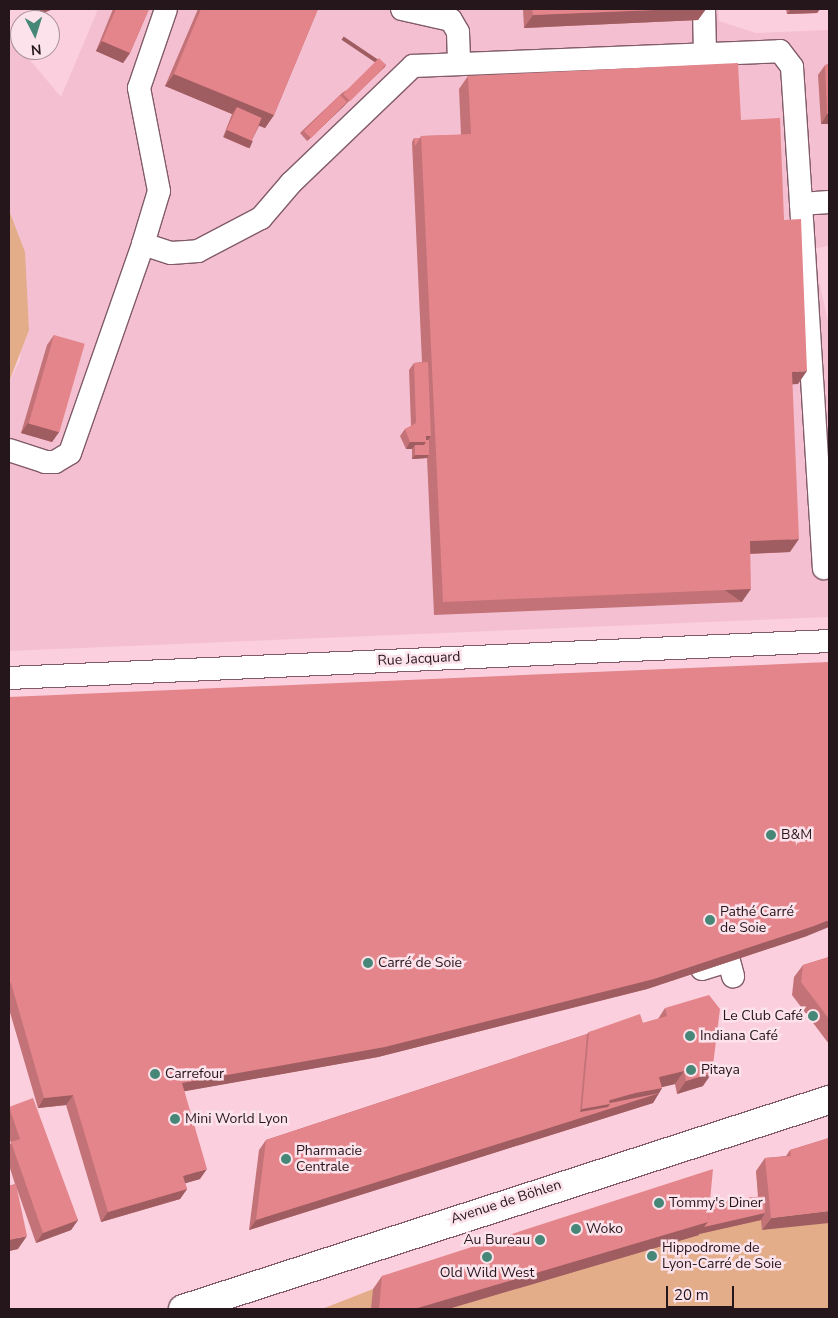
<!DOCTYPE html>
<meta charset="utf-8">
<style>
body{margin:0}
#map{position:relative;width:838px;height:1318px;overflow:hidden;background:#fbcfdd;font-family:"Nunito Sans",sans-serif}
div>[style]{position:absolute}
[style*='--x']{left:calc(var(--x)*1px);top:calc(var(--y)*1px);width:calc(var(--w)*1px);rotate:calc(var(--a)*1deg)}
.built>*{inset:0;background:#f4c0d1}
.green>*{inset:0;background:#e2ad88}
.roads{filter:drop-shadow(1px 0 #815b68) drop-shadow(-1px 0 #815b68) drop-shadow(0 1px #815b68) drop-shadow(0 -1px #815b68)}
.minor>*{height:22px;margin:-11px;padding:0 11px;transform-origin:11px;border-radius:11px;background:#fff}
.major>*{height:28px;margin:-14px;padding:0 14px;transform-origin:14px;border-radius:14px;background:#fff}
.wall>*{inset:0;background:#c37277}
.shaded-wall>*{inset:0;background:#9f5d61;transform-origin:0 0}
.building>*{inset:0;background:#e3858a;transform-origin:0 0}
.dots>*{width:14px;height:14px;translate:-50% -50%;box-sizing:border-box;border:2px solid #fce2ea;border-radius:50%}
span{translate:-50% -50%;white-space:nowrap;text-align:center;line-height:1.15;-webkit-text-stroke:5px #fce2ea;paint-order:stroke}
.street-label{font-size:14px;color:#25161c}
.poi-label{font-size:14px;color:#25161c}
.left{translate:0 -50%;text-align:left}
.right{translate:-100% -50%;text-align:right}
.frame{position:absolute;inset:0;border:10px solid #25161c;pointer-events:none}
.north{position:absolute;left:10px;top:10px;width:50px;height:50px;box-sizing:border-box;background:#fce2ea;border:1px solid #a69098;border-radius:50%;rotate:175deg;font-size:14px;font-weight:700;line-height:20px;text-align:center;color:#25161c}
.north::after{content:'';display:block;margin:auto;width:18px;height:22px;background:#468778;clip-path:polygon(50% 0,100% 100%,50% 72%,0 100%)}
.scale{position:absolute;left:666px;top:1286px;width:68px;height:22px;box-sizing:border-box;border:2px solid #25161c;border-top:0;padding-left:6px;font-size:15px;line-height:18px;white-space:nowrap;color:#25161c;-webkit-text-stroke:4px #fce2ea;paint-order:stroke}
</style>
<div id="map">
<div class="built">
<i style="clip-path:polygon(98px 9px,718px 9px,719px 21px,756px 33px,829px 30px,829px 246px,812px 249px,829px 326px,829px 617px,9px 651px,9px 382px,20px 360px,25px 252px,9px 210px,9px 35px,61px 97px)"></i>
</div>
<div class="green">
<i style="clip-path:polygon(9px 210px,25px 252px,29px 330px,9px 382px)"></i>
<i style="clip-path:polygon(829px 1148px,829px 1309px,322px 1309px,373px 1289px,701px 1208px,759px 1203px,756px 1171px)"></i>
</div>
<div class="roads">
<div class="minor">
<i style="--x:402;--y:9;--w:50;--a:12.7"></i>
<i style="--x:451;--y:20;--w:14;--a:60"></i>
<i style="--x:458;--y:32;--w:30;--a:88"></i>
<i style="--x:704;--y:9;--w:43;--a:88.7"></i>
<i style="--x:801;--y:204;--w:365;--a:86.4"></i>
<i style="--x:143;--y:244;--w:55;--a:-73.2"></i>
<i style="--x:159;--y:191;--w:105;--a:-101"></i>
<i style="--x:139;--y:88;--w:83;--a:-71.1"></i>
<i style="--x:9;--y:450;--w:38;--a:18"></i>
<i style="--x:45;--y:462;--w:10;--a:0"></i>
<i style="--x:55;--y:462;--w:17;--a:-31"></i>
<i style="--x:70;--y:453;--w:221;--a:-70.7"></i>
<i style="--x:143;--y:244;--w:29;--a:18"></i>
<i style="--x:171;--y:253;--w:27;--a:-4"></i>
<i style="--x:198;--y:251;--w:71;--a:-27.6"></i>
<i style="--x:261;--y:218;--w:46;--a:-49.4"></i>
<i style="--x:291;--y:183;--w:169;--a:-43.8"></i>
<i style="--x:413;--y:66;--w:367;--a:-2.3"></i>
<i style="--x:780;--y:51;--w:20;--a:53"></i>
<i style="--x:792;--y:67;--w:137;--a:86.2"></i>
<i style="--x:801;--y:204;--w:28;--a:-4"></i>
<i style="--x:9;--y:678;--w:821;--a:-2.58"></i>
<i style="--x:702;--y:969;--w:28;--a:-17"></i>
<i style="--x:729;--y:961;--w:16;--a:75"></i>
</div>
<div class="major">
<i style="--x:183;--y:1309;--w:679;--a:-17.93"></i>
</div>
</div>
<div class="wall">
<i style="clip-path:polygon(31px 9px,53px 9px,34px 17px)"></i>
<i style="clip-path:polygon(113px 9px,149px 9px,130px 53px,123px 63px,96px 51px)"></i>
<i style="clip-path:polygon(198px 9px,318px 9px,274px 115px,265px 128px,259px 126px,248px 148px,223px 137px,232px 114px,165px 86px)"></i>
<i style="clip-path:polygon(523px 9px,706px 9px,698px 20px,524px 28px)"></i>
<i style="clip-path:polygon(786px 9px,820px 9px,817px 13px,787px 14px)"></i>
<i style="clip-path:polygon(829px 64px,829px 124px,821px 124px,818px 75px,825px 65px)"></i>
<i style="clip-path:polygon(386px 65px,384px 68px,307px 141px,300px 133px,303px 130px,340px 95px,342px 93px)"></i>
<i style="clip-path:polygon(468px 76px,741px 120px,784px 220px,798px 384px,792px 384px,790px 552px,750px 554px,742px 602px,434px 615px,427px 458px,412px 459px,412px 449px,406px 449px,400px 436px,405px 429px,411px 426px,409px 370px,414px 363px,422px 362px,412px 142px,414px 138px,420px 138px,421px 136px,461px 135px,459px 89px)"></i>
<i style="clip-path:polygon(54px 335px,59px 432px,52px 442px,21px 433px,47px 345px)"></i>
<i style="clip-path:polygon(9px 697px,807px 936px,647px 989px,378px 1057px,184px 1091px,200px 1179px,185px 1183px,187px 1189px,180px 1199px,101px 1222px,66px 1105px,38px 1108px,9px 1009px)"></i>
<i style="clip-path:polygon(829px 957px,829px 1045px,828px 1046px,829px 1044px,792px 995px,794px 977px,803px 965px)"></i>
<i style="clip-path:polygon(665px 1008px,703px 1086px,677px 1094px,675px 1084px,662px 1087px,662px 1088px,653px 1103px,249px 1230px,259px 1150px,266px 1140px,587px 1034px,589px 1032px,643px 1023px,658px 1019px)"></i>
<i style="clip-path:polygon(9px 1107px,78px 1220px,71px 1230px,36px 1243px,17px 1189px,18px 1249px,9px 1251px,9px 1186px,15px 1184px,9px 1165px,9px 1146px,11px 1143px,9px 1137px)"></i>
<i style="clip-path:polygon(829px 1138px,762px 1230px,761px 1220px,699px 1234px,699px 1235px,448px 1309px,371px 1309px,373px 1289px,382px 1276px,710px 1202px,758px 1197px,756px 1171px,765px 1158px,786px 1156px,790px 1150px)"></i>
</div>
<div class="shaded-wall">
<i style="clip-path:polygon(40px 9px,53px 9px,34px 17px)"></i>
<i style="clip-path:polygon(679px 9px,706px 9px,698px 20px,524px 28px,533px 15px)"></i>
<i style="clip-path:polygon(791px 9px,820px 9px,817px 13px,787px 14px)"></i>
<i style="clip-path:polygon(102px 41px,130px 53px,123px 63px,96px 51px)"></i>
<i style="left:386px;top:65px;width:4px;height:51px;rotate:124deg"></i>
<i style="clip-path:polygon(174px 74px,274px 115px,265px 128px,234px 115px,237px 107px,232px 114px,165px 86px)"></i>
<i style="clip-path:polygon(347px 102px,344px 106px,307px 141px,310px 137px)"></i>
<i style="clip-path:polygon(827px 114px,829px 114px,829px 124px,821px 124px)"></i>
<i style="left:227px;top:130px;width:28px;height:8px;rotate:23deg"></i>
<i style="clip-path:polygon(807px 371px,798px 384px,783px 385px,792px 372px)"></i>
<i style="clip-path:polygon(28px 423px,59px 432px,52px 442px,21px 433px)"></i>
<i style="clip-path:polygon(426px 436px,431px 436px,422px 448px,415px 445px,412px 449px,406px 449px,410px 442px)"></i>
<i style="clip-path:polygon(415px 455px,429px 455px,427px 458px,412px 459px)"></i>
<i style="clip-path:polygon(799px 539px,790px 552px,741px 554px,750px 541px)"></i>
<i style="left:751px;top:589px;width:16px;height:308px;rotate:125deg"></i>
<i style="clip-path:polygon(829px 920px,829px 927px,807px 936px,647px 989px,378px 1057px,175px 1093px,182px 1083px)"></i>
<i style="clip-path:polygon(684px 1071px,675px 1084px,650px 1090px,659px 1077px)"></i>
<i style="clip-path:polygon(712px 1073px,703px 1086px,677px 1094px,686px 1081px)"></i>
<i style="clip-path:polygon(662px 1088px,653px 1103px,249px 1230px,256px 1220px,574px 1120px,582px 1109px,635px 1093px)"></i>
<i style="clip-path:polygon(73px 1095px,66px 1105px,38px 1108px,44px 1098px)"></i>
<i style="clip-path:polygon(207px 1169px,200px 1179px,176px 1186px,183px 1176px)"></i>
<i style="clip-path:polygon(187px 1189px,180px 1199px,101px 1222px,108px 1212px)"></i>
<i style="clip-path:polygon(829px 1211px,829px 1223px,762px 1230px,771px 1218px)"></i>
<i style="clip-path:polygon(765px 1213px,761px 1220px,699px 1234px,699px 1235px,448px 1309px,414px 1309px,708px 1222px)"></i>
<i style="clip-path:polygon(78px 1220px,71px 1230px,36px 1243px,43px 1233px)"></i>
<i style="clip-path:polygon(27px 1236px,18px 1249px,9px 1251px,9px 1240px)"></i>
</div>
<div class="building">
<i style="clip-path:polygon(116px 9px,149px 9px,130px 53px,102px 41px)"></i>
<i style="clip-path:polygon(201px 9px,318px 9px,274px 115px,174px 74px)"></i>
<i style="clip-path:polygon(532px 9px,679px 9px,533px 15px)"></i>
<i style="left:379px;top:58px;width:10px;height:51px;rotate:45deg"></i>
<i style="clip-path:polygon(738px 63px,741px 120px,780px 118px,784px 220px,801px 219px,807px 371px,792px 372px,799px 539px,750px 541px,751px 589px,443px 602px,421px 136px,471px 134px,468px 76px)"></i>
<i style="clip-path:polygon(829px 64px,829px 114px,827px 114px,825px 65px)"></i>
<i style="left:340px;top:95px;width:10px;height:51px;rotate:45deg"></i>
<i style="left:237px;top:107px;width:27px;height:25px;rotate:24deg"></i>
<i style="clip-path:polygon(414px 138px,420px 138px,415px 146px)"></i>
<i style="left:54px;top:335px;width:32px;height:92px;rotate:16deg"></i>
<i style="clip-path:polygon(428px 362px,431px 436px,426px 436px,426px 442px,410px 442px,405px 429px,416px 423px,414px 363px)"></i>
<i style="clip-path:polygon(426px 440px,429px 440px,429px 455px,415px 455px,415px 445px,424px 445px,426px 442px)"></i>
<i style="clip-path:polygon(829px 662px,829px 920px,814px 926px,654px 979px,385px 1047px,182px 1083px,207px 1169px,183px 1176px,187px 1189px,108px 1212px,73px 1095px,44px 1098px,11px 983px,9px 983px,9px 697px)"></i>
<i style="clip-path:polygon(829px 957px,829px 1019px,801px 982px,803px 965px)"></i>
<i style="clip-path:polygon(709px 995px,720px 1009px,712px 1073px,686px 1081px,684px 1071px,659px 1077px,662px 1088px,635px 1093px,609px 1100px,610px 1104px,582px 1109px,589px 1032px,640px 1014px,643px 1023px,667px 1016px,665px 1008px)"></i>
<i style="clip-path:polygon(587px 1034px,580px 1112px,608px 1107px,610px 1104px,610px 1103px,660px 1093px,256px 1220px,266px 1140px)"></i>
<i style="clip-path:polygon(33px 1098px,78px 1220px,43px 1233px,11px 1142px,20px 1139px,9px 1107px)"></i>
<i style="clip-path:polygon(829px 1138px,829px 1211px,771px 1218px,765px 1158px,791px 1156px,790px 1150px)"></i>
<i style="clip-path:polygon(713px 1169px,708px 1222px,414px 1309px,379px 1309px,382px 1276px)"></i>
<i style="clip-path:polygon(16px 1184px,27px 1236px,9px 1240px,9px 1186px)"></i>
<i style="clip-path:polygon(764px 1196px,765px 1213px,704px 1227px,708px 1222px,710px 1202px)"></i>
</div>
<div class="dots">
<i style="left:771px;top:835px;background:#468778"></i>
<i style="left:710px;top:920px;background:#468778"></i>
<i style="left:368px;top:963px;background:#468778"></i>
<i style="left:813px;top:1016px;background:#468778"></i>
<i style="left:690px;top:1036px;background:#468778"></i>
<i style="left:691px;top:1070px;background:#468778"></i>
<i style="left:155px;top:1074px;background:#468778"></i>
<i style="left:175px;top:1119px;background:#468778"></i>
<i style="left:286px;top:1159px;background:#468778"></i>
<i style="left:659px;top:1203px;background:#468778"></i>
<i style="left:576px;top:1229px;background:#468778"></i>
<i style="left:540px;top:1240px;background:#468778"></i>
<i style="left:652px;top:1256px;background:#468778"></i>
<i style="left:487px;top:1257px;background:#468778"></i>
</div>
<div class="street-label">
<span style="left:419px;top:659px;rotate:-3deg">Rue Jacquard</span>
<span style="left:506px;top:1202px;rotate:-18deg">Avenue de Böhlen</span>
</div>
<div class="poi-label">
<span class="left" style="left:781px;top:835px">B&amp;M</span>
<span class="left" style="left:720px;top:920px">Pathé Carré<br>de Soie</span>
<span class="left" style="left:378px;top:963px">Carré de Soie</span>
<span class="right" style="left:803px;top:1016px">Le Club Café</span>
<span class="left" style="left:700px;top:1036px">Indiana Café</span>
<span class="left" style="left:701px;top:1070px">Pitaya</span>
<span class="left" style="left:165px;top:1074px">Carrefour</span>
<span class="left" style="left:185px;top:1119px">Mini World Lyon</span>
<span class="left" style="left:296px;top:1159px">Pharmacie<br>Centrale</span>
<span class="left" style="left:669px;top:1203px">Tommy's Diner</span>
<span class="left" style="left:586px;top:1229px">Woko</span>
<span class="right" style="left:530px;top:1240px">Au Bureau</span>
<span class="left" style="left:662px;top:1256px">Hippodrome de<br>Lyon-Carré de Soie</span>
<span style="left:487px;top:1273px">Old Wild West</span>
</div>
<div class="frame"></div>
<div class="north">N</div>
<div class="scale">20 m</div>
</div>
